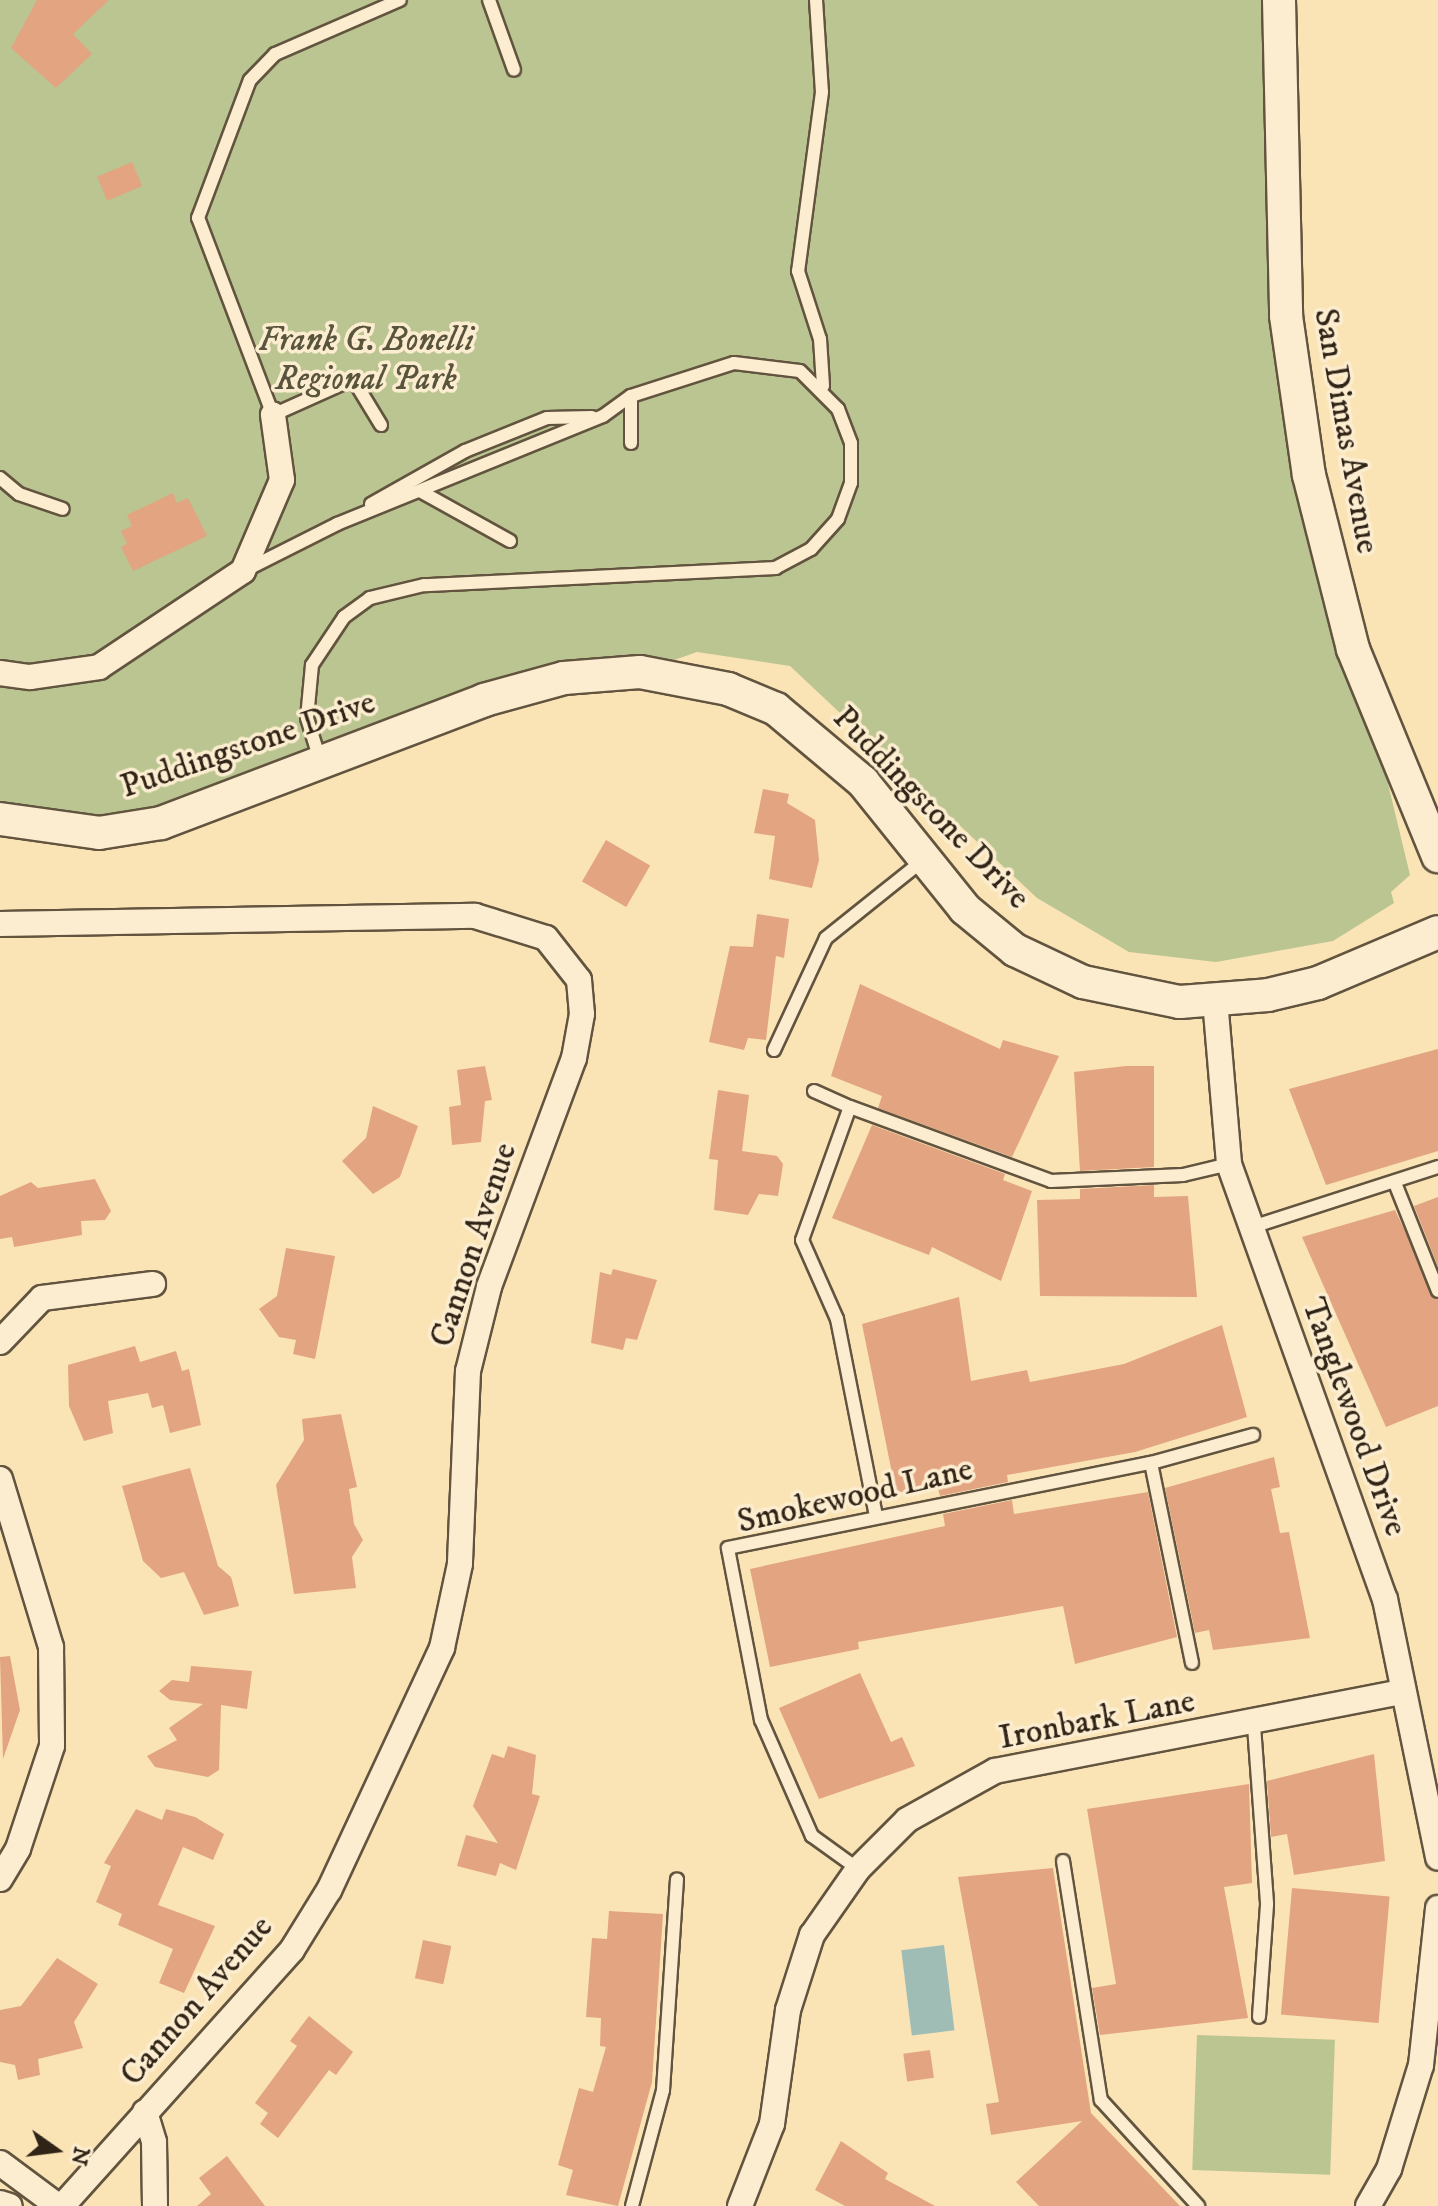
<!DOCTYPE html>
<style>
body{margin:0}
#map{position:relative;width:1438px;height:2206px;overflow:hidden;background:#fae4b6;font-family:"IM FELL DW Pica",serif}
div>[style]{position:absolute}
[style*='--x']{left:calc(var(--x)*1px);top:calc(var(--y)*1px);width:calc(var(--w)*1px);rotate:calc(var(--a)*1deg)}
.green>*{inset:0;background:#bac591;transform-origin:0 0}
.water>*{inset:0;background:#a0bdb5;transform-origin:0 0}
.building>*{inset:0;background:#e2a481;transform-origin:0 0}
.roads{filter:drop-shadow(2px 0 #62543f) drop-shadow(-2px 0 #62543f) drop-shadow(0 2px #62543f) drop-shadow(0 -2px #62543f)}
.service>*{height:12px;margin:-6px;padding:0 6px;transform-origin:6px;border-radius:6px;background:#fcedd0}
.minor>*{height:24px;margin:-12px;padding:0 12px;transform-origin:12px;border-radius:12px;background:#fcedd0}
.tertiary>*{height:32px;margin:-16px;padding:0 16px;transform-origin:16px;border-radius:16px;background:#fcedd0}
span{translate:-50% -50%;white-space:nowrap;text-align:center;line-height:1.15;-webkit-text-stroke:7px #fcedd0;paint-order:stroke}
.park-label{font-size:34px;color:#59543c;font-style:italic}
.street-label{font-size:34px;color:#302417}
.north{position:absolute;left:16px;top:2110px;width:80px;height:80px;-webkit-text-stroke:6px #fcedd0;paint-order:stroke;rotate:104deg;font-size:22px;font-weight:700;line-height:32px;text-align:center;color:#302417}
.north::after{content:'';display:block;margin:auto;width:28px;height:36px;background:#302417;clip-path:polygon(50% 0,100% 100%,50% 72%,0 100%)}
</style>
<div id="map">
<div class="green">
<i style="clip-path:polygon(0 0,1261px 0,1294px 393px,1410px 875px,1391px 892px,1394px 903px,1333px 941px,1216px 962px,1129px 952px,1037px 898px,790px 666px,697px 652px,640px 672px,564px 678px,161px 823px,0 819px)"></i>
<i style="left:1197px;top:2035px;width:138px;height:135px;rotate:2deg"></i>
</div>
<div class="water">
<i style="left:944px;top:1945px;width:86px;height:43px;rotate:83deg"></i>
</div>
<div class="building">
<i style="clip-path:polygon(37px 0,109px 0,73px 34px,92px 54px,56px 88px,11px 48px)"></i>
<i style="left:132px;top:162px;width:26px;height:38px;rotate:67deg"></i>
<i style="clip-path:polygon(173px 493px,177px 503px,188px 498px,207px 536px,133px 571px,121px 547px,127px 544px,121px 531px,132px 526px,127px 515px)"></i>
<i style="clip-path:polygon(763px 789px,789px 794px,787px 803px,815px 820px,819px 860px,812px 888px,769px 879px,775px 836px,754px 833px)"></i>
<i style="left:606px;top:840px;width:51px;height:48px;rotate:30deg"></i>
<i style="clip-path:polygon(757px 914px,789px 919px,784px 958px,776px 956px,766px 1040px,748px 1038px,744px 1050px,709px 1042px,730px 946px,753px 947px)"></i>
<i style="clip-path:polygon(860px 984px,1000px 1049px,1003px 1040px,1059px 1056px,1012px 1157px,878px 1108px,882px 1096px,831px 1076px)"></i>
<i style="clip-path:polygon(1438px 1049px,1438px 1151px,1326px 1185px,1289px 1089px)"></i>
<i style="clip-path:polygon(485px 1066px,492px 1100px,485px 1101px,481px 1142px,452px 1145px,449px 1107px,461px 1105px,457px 1070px)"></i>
<i style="clip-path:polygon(1126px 1066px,1154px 1066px,1154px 1167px,1080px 1171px,1074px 1072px)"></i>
<i style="clip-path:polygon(718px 1090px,749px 1095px,742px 1151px,777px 1156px,783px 1164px,778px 1196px,759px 1194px,748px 1215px,714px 1210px,718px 1160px,709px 1159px)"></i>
<i style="clip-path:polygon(373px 1106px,418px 1126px,400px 1177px,373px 1194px,342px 1161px,366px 1138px)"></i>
<i style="clip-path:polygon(872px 1125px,1005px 1174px,1003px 1180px,1032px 1191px,1001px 1281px,932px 1247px,929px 1255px,832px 1218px)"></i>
<i style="clip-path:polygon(95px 1179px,111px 1211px,105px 1220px,81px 1221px,82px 1235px,14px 1247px,12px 1237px,0 1239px,0 1196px,31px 1182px,38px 1188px)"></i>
<i style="clip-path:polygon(1154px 1185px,1154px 1197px,1188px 1196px,1197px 1297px,1040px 1296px,1037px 1200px,1080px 1199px,1080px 1189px)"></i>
<i style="clip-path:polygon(1438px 1197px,1438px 1267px,1414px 1206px)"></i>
<i style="clip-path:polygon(1395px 1210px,1438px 1300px,1438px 1406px,1386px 1427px,1302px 1237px)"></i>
<i style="clip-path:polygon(286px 1248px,335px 1256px,315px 1359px,293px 1354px,296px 1340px,279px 1337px,259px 1309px,277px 1296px)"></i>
<i style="clip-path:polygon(613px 1269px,657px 1280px,637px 1340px,626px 1338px,623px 1350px,591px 1343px,600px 1272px,611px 1275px)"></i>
<i style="clip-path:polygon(959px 1297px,971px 1381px,1027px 1370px,1030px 1382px,1124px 1364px,1222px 1325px,1247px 1417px,1135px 1452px,1007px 1475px,1008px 1482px,940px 1496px,937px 1485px,896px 1493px,862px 1324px)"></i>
<i style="clip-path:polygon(135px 1346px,140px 1362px,176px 1351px,182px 1371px,189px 1369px,201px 1425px,170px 1433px,163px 1405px,152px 1408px,148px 1393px,108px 1401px,113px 1433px,84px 1441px,69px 1406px,68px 1365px)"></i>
<i style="clip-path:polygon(341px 1414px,357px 1487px,349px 1489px,354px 1524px,363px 1540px,352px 1557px,356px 1588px,294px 1594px,276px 1485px,304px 1440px,302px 1419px)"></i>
<i style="clip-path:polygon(1274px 1457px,1280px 1487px,1271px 1489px,1280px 1533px,1289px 1532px,1310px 1638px,1213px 1650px,1209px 1630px,1195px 1633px,1165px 1488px)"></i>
<i style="clip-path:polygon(190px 1468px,218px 1566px,231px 1577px,239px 1606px,204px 1615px,184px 1572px,161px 1578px,143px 1561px,122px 1486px)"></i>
<i style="clip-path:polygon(1148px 1492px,1177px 1637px,1075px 1664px,1063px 1606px,858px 1642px,859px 1649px,770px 1667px,750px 1569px,945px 1526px,943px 1514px,1012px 1500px,1014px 1514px)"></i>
<i style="clip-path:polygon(10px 1656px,20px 1710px,3px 1759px,0 1657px)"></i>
<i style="clip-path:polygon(191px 1666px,252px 1671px,247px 1709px,221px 1705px,219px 1770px,208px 1777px,155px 1767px,147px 1756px,177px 1740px,169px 1728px,203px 1704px,170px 1700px,159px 1691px,172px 1680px,189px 1682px)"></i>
<i style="clip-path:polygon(860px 1673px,891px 1742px,902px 1737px,915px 1766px,819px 1799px,779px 1708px)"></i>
<i style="clip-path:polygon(508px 1746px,536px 1755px,532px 1794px,540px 1796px,516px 1870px,500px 1863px,496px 1876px,457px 1866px,466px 1835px,498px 1843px,473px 1806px,492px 1754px,504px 1758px)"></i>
<i style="clip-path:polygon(1374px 1754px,1385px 1861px,1294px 1875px,1287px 1834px,1271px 1837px,1267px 1781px)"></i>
<i style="clip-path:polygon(1249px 1784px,1252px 1883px,1224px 1887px,1248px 2018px,1100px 2035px,1092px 1988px,1116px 1984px,1087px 1809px)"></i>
<i style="clip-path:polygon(136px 1809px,162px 1820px,166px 1809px,195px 1817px,224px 1834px,213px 1860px,183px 1847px,158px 1905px,215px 1926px,184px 1993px,159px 1983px,173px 1949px,118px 1925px,122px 1914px,96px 1902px,111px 1866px,104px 1863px)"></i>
<i style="clip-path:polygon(1053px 1868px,1091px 2113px,1180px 2206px,1039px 2206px,1016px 2182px,1082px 2121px,991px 2135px,986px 2104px,999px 2102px,958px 1877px)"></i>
<i style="left:1292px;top:1888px;width:98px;height:127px;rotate:5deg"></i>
<i style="clip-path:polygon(609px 1911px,663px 1914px,652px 2082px,618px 2206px,566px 2195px,573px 2170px,558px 2165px,579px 2088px,593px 2092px,606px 2047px,600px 2046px,601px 2018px,586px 2017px,592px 1938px,607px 1939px)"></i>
<i style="left:423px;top:1940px;width:29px;height:39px;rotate:12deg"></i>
<i style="clip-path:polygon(57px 1958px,98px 1984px,74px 2022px,83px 2048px,38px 2059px,40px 2075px,18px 2080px,15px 2065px,0 2062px,0 2010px,21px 2006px)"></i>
<i style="clip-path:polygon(309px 2016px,353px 2052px,336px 2075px,329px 2070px,278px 2138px,260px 2124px,268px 2113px,255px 2103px,297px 2046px,290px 2041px)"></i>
<i style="left:930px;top:2050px;width:28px;height:27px;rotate:82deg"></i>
<i style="clip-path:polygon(841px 2141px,888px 2173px,885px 2179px,935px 2206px,845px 2206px,815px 2190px)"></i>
<i style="clip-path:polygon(227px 2156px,265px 2206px,197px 2206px,211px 2194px,199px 2178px)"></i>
</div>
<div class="roads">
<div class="service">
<i style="--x:489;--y:0;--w:74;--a:70.3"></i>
<i style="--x:816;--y:0;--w:92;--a:86.3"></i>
<i style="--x:822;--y:92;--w:181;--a:97.6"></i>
<i style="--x:798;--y:271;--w:71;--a:72.1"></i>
<i style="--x:820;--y:339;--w:47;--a:86.3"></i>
<i style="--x:381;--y:425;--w:54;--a:-121.3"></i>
<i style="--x:353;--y:379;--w:88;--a:155.8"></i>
<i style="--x:273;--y:415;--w:211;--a:-110.8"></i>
<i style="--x:198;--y:218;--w:147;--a:-69.4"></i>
<i style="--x:250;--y:80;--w:36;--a:-46"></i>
<i style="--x:275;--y:54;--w:136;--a:-23.4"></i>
<i style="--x:631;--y:443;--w:47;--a:-90"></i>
<i style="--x:0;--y:478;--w:25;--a:40"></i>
<i style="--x:19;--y:494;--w:46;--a:18.8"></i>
<i style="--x:420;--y:491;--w:103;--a:29.1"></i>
<i style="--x:371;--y:504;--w:108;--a:-29.4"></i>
<i style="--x:465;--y:451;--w:88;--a:-21.9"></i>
<i style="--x:547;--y:418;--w:45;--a:-1.3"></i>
<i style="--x:246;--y:570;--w:102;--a:-26.8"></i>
<i style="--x:337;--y:524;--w:287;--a:-22.1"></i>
<i style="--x:603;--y:416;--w:34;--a:-36"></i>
<i style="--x:631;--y:396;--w:108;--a:-17.8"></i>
<i style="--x:734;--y:363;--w:66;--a:6.9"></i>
<i style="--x:800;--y:371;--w:54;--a:45"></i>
<i style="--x:838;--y:409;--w:36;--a:69"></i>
<i style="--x:851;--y:443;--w:40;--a:90"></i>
<i style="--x:851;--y:483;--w:38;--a:110"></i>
<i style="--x:838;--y:519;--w:40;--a:132"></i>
<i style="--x:811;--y:549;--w:40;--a:152"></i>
<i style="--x:776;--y:568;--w:352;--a:177.2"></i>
<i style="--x:424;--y:585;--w:56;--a:166.5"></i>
<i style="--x:370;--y:598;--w:32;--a:144"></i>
<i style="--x:344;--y:617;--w:58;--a:123.7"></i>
<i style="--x:312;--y:665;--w:53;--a:95.4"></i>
<i style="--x:307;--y:718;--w:44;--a:72.8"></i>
<i style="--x:774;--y:1050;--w:123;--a:-65.1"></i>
<i style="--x:826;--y:938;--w:123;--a:-38.7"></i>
<i style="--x:814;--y:1091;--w:39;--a:24"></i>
<i style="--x:1395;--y:1183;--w:116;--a:68.3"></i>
<i style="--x:1249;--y:1228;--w:199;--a:-17.9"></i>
<i style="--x:1151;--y:1463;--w:204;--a:78.4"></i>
<i style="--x:876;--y:1516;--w:201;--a:-101.2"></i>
<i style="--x:837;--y:1319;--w:86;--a:-113.9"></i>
<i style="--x:802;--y:1240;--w:141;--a:-70.2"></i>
<i style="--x:850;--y:1107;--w:214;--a:20.2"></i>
<i style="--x:1051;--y:1181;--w:132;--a:-2.6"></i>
<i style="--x:1183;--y:1175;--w:47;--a:-13.4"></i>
<i style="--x:1254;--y:1726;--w:179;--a:85.8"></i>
<i style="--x:1267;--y:1905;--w:112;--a:94.1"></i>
<i style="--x:1063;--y:1861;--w:242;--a:81"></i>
<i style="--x:1101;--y:2100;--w:144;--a:47.5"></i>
<i style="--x:858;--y:1869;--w:57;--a:-144.3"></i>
<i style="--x:812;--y:1836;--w:127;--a:-113.7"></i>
<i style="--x:761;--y:1720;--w:175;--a:-100.9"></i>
<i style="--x:728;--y:1548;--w:431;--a:-11.4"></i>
<i style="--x:1151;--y:1463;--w:106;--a:-15.4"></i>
<i style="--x:632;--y:2206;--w:120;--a:-75"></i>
<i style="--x:663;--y:2090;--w:211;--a:-86.2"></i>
</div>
<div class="minor">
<i style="--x:0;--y:673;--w:30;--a:8"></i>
<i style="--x:30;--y:677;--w:70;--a:-8.2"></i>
<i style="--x:99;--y:667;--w:173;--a:-33.7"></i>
<i style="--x:243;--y:571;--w:99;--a:-66.8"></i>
<i style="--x:282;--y:480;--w:66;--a:-97.9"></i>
<i style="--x:0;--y:924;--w:475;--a:-1"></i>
<i style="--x:475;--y:916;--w:74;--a:17.2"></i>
<i style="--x:546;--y:938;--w:53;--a:51.8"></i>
<i style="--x:579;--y:980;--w:34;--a:85"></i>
<i style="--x:582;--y:1014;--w:45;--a:100.3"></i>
<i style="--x:574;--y:1058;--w:244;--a:110.4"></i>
<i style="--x:489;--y:1287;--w:87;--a:104"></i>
<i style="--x:468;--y:1371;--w:193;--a:92.4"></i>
<i style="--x:460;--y:1564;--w:86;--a:102.1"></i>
<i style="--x:442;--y:1648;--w:267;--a:115"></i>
<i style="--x:329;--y:1890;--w:70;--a:121.7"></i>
<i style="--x:292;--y:1950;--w:344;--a:131.9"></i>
<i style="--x:1215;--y:1000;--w:165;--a:85.1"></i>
<i style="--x:1229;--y:1164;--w:462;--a:70.3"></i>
<i style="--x:1385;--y:1599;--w:264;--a:78.4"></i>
<i style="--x:0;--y:1342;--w:61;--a:-46.3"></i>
<i style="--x:42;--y:1298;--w:112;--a:-7.2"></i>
<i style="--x:0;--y:1479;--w:176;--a:73.1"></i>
<i style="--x:51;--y:1647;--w:99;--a:89.4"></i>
<i style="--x:52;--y:1746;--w:108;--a:108.3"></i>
<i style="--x:18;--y:1849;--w:35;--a:121"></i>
<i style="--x:145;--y:2112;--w:31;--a:73"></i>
<i style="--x:154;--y:2142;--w:64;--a:89.1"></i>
<i style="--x:0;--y:2163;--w:72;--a:36.6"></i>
<i style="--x:0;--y:2203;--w:10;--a:17"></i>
<i style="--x:740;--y:2206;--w:88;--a:-68.7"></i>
<i style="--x:772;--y:2124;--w:115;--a:-82"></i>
<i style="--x:788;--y:2010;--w:79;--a:-72.3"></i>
<i style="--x:812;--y:1935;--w:80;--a:-55.1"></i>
<i style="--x:858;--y:1869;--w:69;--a:-45"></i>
<i style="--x:907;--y:1820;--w:101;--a:-29.1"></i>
<i style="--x:995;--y:1771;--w:415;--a:-11"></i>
<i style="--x:1368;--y:2206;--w:43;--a:-60.4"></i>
<i style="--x:1389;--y:2169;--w:109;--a:-72.9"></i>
<i style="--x:1421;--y:2065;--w:158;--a:-83.8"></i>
</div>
<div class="tertiary">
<i style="--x:1279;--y:0;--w:316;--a:88.7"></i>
<i style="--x:1286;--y:316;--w:161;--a:81.8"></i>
<i style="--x:1309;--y:475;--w:179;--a:75.8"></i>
<i style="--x:1353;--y:649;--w:224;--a:67.7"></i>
<i style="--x:0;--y:819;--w:100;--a:8"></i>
<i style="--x:99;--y:833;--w:63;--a:-9.2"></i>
<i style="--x:161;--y:823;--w:346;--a:-20.8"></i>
<i style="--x:484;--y:700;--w:83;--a:-15.4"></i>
<i style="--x:564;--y:678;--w:76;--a:-4.5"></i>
<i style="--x:640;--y:672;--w:90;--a:10.9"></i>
<i style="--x:728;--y:689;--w:52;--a:22.6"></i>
<i style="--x:776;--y:709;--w:114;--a:40"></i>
<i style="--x:863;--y:782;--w:163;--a:51.2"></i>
<i style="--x:965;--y:909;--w:65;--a:39.4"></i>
<i style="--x:1015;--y:950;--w:75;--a:25.2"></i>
<i style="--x:1083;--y:982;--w:99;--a:11.7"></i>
<i style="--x:1180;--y:1002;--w:88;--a:-4.5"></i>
<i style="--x:1268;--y:995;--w:51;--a:-13.5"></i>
<i style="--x:1318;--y:983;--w:130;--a:-23"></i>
</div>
</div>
<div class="park-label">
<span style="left:366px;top:360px">Frank G. Bonelli<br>Regional Park</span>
</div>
<div class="street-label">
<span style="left:1346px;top:431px;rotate:80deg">San Dimas Avenue</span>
<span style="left:248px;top:745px;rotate:-19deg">Puddingstone Drive</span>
<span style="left:931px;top:808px;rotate:46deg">Puddingstone Drive</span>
<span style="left:474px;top:1245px;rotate:-72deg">Cannon Avenue</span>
<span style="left:1354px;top:1417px;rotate:70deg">Tanglewood Drive</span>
<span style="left:855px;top:1496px;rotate:-13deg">Smokewood Lane</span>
<span style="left:1097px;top:1720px;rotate:-11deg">Ironbark Lane</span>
<span style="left:197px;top:2001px;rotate:-49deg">Cannon Avenue</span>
</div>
<div class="north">N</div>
</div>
